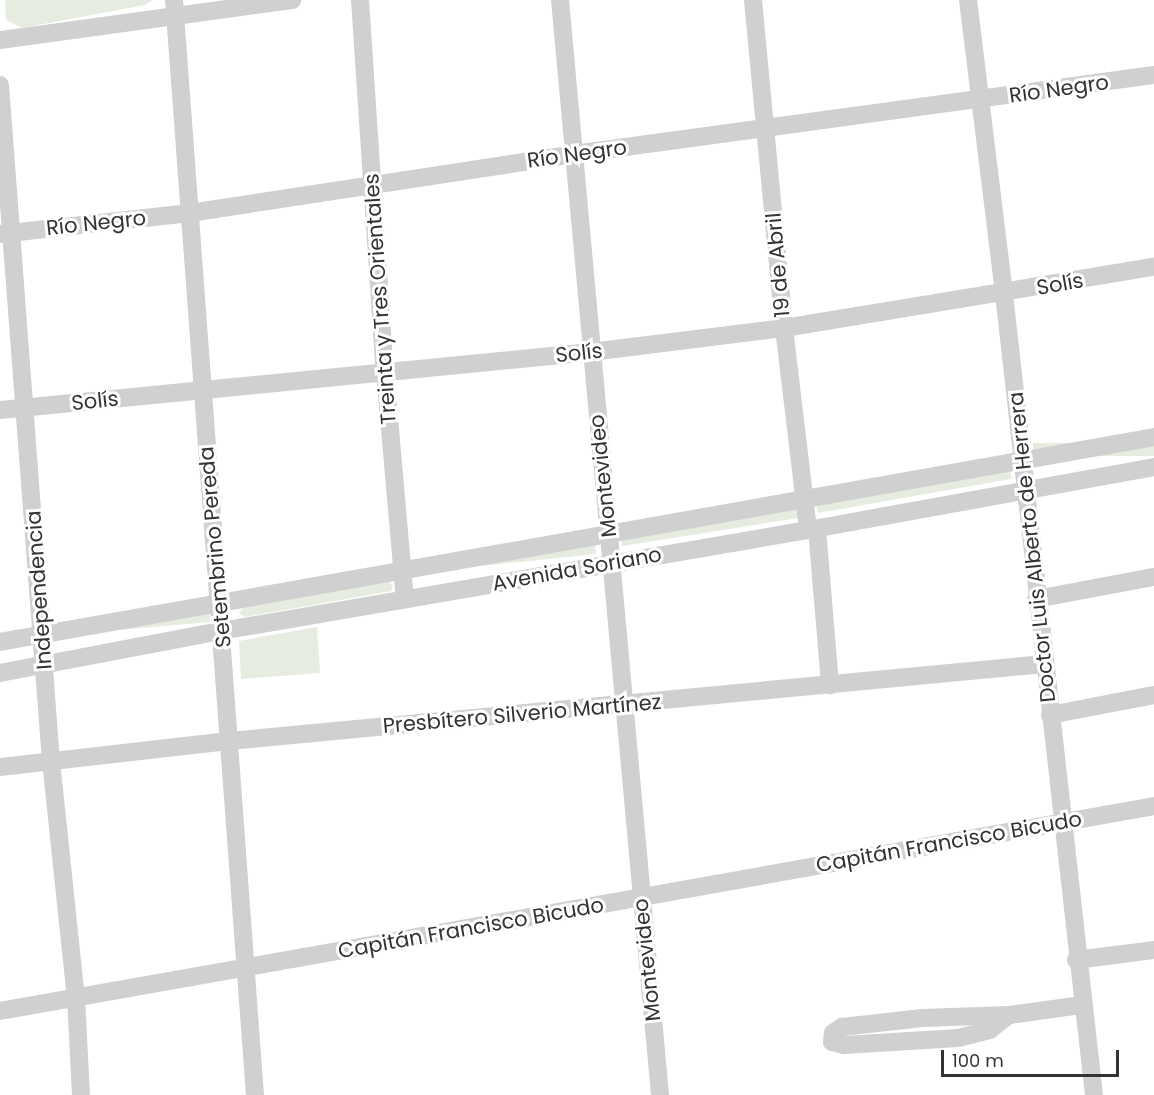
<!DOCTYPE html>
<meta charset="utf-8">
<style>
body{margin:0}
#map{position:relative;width:1154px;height:1095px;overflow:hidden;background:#fff;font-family:Poppins,sans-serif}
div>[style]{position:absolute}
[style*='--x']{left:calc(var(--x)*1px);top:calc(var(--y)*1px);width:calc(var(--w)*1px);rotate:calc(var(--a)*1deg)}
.green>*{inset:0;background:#e6ecdf;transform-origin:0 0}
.minor>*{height:18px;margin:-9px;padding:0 9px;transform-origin:9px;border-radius:9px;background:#d0d0d0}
span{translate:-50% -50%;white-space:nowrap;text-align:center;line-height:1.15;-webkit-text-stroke:6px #fff;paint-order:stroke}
.street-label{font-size:21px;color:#333}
.scale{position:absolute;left:941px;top:1050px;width:178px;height:27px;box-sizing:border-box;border:3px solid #333;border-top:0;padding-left:8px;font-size:18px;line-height:21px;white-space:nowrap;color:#333;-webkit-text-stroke:4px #fff;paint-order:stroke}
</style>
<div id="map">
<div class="green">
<i style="clip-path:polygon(5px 0,153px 0,145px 5px,22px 28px,6px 20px)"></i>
<i style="left:1154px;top:443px;width:13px;height:121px;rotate:90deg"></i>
<i style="left:1010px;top:468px;width:11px;height:197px;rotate:80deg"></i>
<i style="left:798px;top:506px;width:12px;height:180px;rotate:81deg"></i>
<i style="left:595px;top:545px;width:9px;height:185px;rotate:84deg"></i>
<i style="clip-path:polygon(388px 581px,393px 586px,391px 591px,245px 617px,239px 613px,243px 608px)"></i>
<i style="left:209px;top:611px;width:11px;height:156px;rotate:85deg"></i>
<i style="clip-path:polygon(317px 627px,320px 673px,241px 679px,239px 641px)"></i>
</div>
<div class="minor">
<i style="--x:174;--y:0;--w:1098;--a:85.77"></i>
<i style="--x:360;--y:0;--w:373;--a:86.2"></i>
<i style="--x:385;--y:372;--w:228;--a:85"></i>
<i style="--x:560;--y:0;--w:1100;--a:84.78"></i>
<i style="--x:753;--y:0;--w:329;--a:84.6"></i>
<i style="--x:784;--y:328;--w:203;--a:83.2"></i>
<i style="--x:968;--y:0;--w:296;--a:83"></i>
<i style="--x:1004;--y:294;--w:806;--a:83.59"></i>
<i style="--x:0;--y:40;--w:295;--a:-7.8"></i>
<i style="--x:0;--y:85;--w:678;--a:85.69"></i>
<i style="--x:51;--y:761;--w:237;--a:84"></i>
<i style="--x:76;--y:997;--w:98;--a:87.1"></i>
<i style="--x:0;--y:234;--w:191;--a:-6.3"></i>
<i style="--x:190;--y:213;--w:389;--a:-8.7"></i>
<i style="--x:574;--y:154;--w:585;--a:-7.76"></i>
<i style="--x:0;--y:410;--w:594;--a:-5.6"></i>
<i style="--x:591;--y:352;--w:194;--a:-7.1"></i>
<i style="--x:784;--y:328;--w:375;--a:-9.4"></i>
<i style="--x:817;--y:529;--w:157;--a:85.2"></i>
<i style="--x:1036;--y:599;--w:120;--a:-10.6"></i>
<i style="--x:0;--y:642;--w:1172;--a:-10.07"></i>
<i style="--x:0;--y:673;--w:225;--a:-10.8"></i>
<i style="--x:221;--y:631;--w:596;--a:-9.76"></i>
<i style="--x:808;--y:530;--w:352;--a:-10.3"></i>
<i style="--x:1050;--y:715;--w:106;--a:-10.9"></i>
<i style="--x:0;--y:767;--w:230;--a:-6.5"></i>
<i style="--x:229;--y:741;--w:819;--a:-5.4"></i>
<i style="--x:1076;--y:960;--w:79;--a:-7.3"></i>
<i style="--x:0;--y:1011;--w:1172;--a:-10.07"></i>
<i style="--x:1009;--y:1015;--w:24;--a:142"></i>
<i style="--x:990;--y:1030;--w:33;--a:166"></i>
<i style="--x:958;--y:1038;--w:114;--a:176.5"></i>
<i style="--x:844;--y:1045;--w:12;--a:-166"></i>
<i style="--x:832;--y:1042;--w:9;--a:-84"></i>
<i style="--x:833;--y:1033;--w:11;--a:-34"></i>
<i style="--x:842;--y:1027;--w:81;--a:-6.4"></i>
<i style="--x:922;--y:1018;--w:87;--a:-2"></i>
<i style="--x:1009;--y:1015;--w:74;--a:-7.8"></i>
</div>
<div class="street-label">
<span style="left:1059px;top:89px;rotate:-8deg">Río Negro</span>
<span style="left:577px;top:154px;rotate:-8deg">Río Negro</span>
<span style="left:96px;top:223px;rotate:-6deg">Río Negro</span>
<span style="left:778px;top:265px;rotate:-95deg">19 de Abril</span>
<span style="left:1060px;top:284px;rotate:-10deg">Solís</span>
<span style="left:380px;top:299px;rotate:-94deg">Treinta y Tres Orientales</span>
<span style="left:579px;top:353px;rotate:-6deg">Solís</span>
<span style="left:95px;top:401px;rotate:-6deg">Solís</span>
<span style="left:603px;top:476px;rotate:-96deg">Montevideo</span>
<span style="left:215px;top:547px;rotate:-95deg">Setembrino Pereda</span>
<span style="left:1032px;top:547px;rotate:-96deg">Doctor Luis Alberto de Herrera</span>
<span style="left:577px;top:569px;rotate:-10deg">Avenida Soriano</span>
<span style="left:39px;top:590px;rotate:-94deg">Independencia</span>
<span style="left:522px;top:714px;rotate:-5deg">Presbítero Silverio Martínez</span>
<span style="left:949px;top:842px;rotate:-10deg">Capitán Francisco Bicudo</span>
<span style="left:471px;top:928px;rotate:-10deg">Capitán Francisco Bicudo</span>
<span style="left:647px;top:960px;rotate:-96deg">Montevideo</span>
</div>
<div class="scale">100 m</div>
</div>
